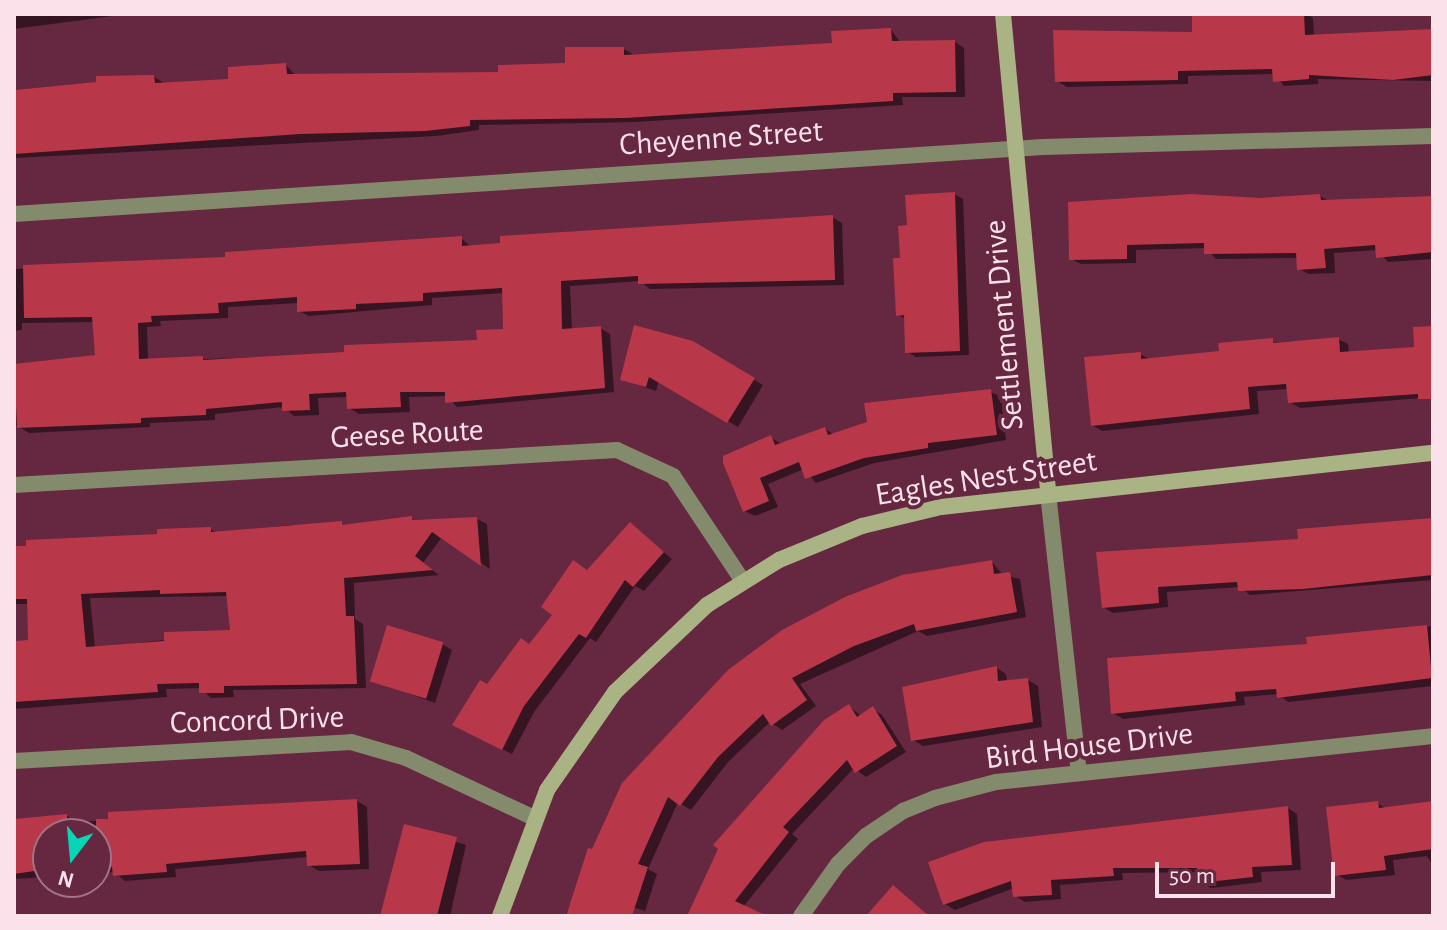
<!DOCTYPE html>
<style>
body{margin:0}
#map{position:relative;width:1447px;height:930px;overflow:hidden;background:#662741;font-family:"Alegreya Sans",sans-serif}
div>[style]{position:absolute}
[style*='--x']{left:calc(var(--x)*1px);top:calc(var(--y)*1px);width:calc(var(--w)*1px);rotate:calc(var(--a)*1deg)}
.shadow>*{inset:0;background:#0007}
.building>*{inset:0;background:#b83749;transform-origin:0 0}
.street>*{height:16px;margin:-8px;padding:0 8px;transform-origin:8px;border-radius:8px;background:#848a6c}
.secondary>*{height:16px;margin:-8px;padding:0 8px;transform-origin:8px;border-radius:8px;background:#aab384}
span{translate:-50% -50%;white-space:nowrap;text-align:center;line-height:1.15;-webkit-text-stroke:8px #662741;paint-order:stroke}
.street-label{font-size:32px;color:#fbe2ea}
.frame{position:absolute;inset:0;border:16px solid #fbe2ea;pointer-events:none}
.north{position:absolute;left:32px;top:818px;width:80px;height:80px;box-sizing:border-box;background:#662741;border:2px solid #a27285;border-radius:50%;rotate:196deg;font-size:22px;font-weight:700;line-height:32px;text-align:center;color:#fbe2ea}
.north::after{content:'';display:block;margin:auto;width:28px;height:36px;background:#08d5b5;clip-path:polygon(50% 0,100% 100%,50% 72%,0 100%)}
.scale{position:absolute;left:1155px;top:862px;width:180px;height:36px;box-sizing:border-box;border:4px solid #fbe2ea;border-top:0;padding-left:10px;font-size:24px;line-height:28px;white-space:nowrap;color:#fbe2ea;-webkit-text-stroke:6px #662741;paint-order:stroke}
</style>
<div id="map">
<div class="shadow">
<i style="clip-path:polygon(14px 14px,128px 14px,14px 29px)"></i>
<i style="clip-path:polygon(1194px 14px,1306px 14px,1313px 18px,1314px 36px,1433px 31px,1433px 81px,1318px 79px,1318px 84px,1284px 86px,1274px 74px,1188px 76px,1188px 84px,1067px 87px,1057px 81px,1194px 34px)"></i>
<i style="clip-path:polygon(891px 30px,901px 43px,955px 42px,964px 48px,965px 97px,902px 97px,903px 105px,636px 122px,479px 125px,479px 130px,436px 136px,14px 158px,14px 90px,154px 77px,164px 83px,231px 80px,286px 65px,296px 76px,500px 74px,567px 65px,624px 49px,634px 55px,834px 45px)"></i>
<i style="clip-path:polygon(954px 194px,963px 199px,969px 355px,916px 357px,907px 352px,906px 319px,898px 315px,909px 227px)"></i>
<i style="clip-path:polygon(1320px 196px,1329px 201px,1433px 197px,1433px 259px,1388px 262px,1377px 250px,1334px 253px,1335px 273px,1309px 274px,1299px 269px,1298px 258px,1216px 259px,1206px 248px,1136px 250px,1136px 263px,1081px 264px,1071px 259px,1260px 200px)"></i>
<i style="clip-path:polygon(evenodd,832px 217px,842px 223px,844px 285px,650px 289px,640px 281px,570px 286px,572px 330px,600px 328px,610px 334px,614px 392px,457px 407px,447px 396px,409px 397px,410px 412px,359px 414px,349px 408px,348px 397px,318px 398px,319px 415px,294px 416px,284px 407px,215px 414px,215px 420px,150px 423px,150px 427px,29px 433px,14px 424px,14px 376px,97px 357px,94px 322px,22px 323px,22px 330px,14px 331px,14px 269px,227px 259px,461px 238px,471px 247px,832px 217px,504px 293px,505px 331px,479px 342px,346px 354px,148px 361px,147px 327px,161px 326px,160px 321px,228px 318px,228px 307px,299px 303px,299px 311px,309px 316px,432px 305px,432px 298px,504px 293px)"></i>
<i style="clip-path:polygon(1433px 328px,1433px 397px,1300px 408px,1290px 402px,1288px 389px,1257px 391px,1259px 414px,1102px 431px,1092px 425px,1140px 354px,1151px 360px,1221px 353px,1220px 345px,1338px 339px,1348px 344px,1349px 354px,1417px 348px)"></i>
<i style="clip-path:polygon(693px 343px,763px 385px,738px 427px,659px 380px,656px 391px,622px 379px)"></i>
<i style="clip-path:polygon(991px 392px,1001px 397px,1006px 440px,874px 463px,816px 483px,804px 469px,768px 484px,778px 507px,755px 516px,745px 511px,771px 438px,782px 444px,825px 429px,835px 435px)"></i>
<i style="clip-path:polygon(evenodd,477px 519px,487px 524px,490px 569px,442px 537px,423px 563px,439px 575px,354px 583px,355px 619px,363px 624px,366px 688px,233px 690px,234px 697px,211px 698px,201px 688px,166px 689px,167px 697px,14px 709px,14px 643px,30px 642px,30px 604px,14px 604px,14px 548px,210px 529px,217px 533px,289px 525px,349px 527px,392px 520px,477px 519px,229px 596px,232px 632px,95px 648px,90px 598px,229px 596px)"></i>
<i style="clip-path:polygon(1433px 519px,1433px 580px,1250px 595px,1240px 587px,1167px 592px,1168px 607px,1113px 613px,1103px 607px,1098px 554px,1300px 541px)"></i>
<i style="clip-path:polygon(631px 525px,672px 559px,644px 591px,635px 586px,596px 642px,590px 638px,534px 712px,512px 754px,464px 730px,488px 686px,530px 646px)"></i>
<i style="clip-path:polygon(992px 562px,1003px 575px,1020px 579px,1026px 617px,927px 636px,918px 631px,800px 684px,816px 706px,782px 730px,770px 722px,728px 762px,691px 810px,678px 802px,648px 869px,657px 874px,645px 911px,626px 905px,623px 916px,565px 916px,593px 851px,729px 671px)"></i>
<i style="clip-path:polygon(1433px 626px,1433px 686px,1288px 702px,1278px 694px,1244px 697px,1245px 705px,1123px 719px,1113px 713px,1309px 646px,1309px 639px)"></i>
<i style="clip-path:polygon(442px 644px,452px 650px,435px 703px,372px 680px)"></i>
<i style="clip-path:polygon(997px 668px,1006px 674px,1007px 682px,1028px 680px,1038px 686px,1042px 727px,923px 746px,913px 740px)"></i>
<i style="clip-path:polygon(849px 706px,861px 716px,873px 709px,882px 715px,906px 752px,866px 777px,854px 768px,792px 834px,798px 839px,743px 907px,749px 916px,689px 916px)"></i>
<i style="clip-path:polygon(357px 801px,367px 807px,369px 869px,319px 871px,309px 865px,308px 857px,175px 869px,176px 877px,125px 881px,114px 872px,96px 873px,96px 834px,48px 834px,48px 877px,14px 879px,14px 819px,67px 816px,77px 822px,110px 820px)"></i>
<i style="clip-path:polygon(1377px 803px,1387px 809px,1433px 803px,1433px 866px,1427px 856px,1393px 860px,1395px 875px,1346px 880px,1336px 874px)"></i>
<i style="clip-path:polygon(1288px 808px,1297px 814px,1301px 870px,1261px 872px,1262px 882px,1211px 888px,1201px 882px,1200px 872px,1122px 873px,1123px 880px,1060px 885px,1061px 899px,1025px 902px,1015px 896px,1014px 888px,955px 910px,945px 904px,930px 863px)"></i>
<i style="clip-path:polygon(405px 826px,466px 845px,450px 916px,382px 916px)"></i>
</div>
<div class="building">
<i style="clip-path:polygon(1192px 14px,1304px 14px,1305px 35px,1433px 29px,1433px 75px,1393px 80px,1309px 75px,1309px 79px,1273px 82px,1272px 69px,1178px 71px,1178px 80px,1055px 82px,1053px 30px,1192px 32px)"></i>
<i style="clip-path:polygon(891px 28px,892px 41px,955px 40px,956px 92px,893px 93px,893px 101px,625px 118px,470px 120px,470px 126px,425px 131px,300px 134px,14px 154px,14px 90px,96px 82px,96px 76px,154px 75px,155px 83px,228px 79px,228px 67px,286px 63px,287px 74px,498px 72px,498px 65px,565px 63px,565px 47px,624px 47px,624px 55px,832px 43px,831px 31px)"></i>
<i style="clip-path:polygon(955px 192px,960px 351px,905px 353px,904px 315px,896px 316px,893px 258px,900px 258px,898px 226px,907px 225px,905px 195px)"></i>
<i style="clip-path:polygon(1191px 194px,1260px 198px,1320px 194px,1321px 200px,1433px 196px,1433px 252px,1376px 258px,1375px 245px,1324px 249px,1326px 268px,1297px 270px,1296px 253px,1204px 254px,1204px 243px,1127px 245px,1127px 259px,1069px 260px,1068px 202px)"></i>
<i style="clip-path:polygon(evenodd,833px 215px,835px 280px,638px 284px,638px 276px,561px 281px,562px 329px,601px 326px,605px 388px,445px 403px,445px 392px,400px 392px,401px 407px,347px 409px,346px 392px,309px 394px,310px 410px,282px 411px,282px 402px,206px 409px,206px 415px,141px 418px,141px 423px,17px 428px,14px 364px,95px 355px,92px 317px,24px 318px,23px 265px,225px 257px,225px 252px,462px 236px,462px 246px,500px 243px,500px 236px,833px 215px,502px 288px,503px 329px,476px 330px,477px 340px,344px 345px,344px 352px,203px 360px,203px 356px,139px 359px,138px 323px,152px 322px,151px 316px,219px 313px,218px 303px,297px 297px,297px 312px,356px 309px,356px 304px,423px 301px,423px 293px,502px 288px)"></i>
<i style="clip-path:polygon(634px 325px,693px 341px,755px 378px,727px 423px,649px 377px,646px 387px,620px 380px)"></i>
<i style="clip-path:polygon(1433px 326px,1433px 399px,1418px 399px,1418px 394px,1288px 403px,1286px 384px,1248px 387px,1250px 409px,1091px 426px,1084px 357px,1141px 352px,1141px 359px,1219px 351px,1218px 343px,1273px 338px,1273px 343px,1339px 337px,1340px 352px,1414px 347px,1413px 327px)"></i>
<i style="clip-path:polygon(991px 389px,997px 435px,928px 443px,928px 448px,864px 458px,805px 479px,799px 462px,760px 478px,769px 501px,743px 512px,723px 463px,723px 456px,771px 435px,775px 445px,825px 427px,828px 435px,867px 422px,864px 403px)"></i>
<i style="clip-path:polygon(evenodd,412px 516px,412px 520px,477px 517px,481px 566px,432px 532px,415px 556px,433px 570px,344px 578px,346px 616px,354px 616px,357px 684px,224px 686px,224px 693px,199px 693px,199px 683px,157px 684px,158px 692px,14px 702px,14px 641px,28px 640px,27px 599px,14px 599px,14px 546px,26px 546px,26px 540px,157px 534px,157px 529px,211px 527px,211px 532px,342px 521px,342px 525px,412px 516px,160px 590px,160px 594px,226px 592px,230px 630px,164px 632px,164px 641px,86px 647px,81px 594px,160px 590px)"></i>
<i style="clip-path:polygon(1433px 518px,1433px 575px,1303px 589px,1238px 591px,1237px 582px,1158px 587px,1159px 603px,1102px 608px,1096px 552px,1298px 539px,1297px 529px)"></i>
<i style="clip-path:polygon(630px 522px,664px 552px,633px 587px,625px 580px,586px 638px,579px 634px,524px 706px,502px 750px,452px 725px,480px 680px,487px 684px,521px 638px,529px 644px,552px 615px,541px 607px,573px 560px,587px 570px)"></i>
<i style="clip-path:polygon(992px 560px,994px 574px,1010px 572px,1017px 612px,916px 631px,914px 624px,854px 646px,792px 678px,807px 700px,771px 726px,763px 714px,718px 757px,680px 806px,668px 797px,638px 864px,648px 867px,632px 916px,566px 916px,588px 848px,592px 849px,622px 783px,728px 670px,782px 630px,845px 597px,902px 575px)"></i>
<i style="left:387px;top:625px;width:59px;height:59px;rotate:17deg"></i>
<i style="clip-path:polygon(1427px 625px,1432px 678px,1277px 698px,1276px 689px,1235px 692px,1236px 701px,1111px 714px,1107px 658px,1307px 644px,1306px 637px)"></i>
<i style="clip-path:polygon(997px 666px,998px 681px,1028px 678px,1033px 722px,911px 741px,902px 687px)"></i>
<i style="clip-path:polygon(849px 704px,857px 717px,873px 706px,897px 746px,855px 773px,847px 760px,783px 827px,789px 832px,735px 901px,767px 916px,687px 916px,718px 849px,713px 845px,824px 720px)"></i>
<i style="clip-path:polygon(357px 799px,360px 864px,307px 866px,306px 851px,166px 864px,167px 872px,113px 876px,112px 867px,96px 867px,96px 819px,108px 819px,108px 812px)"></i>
<i style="clip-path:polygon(1378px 801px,1379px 808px,1433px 801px,1433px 849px,1384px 856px,1386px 870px,1334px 876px,1326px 807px)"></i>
<i style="clip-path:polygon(1288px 806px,1292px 865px,1252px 867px,1253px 877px,1199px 883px,1197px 868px,1113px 868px,1114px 876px,1051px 880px,1052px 895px,1013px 897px,1011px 881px,943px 905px,928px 862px,984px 842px)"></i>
<i style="clip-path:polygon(67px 814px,67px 834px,48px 834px,48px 869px,14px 874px,14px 819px)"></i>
<i style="clip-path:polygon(404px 824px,457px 837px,437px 916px,380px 916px)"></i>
<i style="clip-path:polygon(893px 885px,929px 916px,866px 916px)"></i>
</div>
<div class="street">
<i style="--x:14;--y:214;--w:1031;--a:-3.73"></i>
<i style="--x:1043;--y:147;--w:390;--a:-1.6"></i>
<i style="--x:14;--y:485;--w:604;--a:-3.32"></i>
<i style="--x:617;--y:450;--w:62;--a:24.9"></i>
<i style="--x:673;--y:476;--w:125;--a:56.4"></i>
<i style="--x:1048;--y:493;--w:282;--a:83.7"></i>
<i style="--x:14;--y:761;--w:338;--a:-3.2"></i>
<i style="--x:351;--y:742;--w:57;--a:16.2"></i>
<i style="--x:406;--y:758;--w:141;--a:25.1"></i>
<i style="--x:801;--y:916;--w:64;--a:-54.6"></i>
<i style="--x:838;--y:864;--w:40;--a:-45"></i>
<i style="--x:866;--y:836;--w:45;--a:-34"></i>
<i style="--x:903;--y:811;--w:35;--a:-22"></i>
<i style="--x:935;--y:798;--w:63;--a:-14.7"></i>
<i style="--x:996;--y:782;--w:439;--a:-6"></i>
</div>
<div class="secondary">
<i style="--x:1003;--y:14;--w:481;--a:84.6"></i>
<i style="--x:500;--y:916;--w:134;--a:-69.5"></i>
<i style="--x:547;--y:790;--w:119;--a:-55.2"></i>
<i style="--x:615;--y:692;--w:127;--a:-43.4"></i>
<i style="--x:707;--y:605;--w:85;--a:-32"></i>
<i style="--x:779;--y:560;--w:90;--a:-22.3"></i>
<i style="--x:862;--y:526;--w:81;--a:-13.5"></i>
<i style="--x:941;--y:507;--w:495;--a:-6.3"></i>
</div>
<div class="street-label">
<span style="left:721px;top:138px;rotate:-4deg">Cheyenne Street</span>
<span style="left:1004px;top:325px;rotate:-95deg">Settlement Drive</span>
<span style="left:407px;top:434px;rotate:-3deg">Geese Route</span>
<span style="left:986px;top:478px;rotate:-9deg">Eagles Nest Street</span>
<span style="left:257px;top:720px;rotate:-2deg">Concord Drive</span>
<span style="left:1089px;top:746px;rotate:-7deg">Bird House Drive</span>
</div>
<div class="frame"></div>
<div class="north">N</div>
<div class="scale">50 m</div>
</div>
